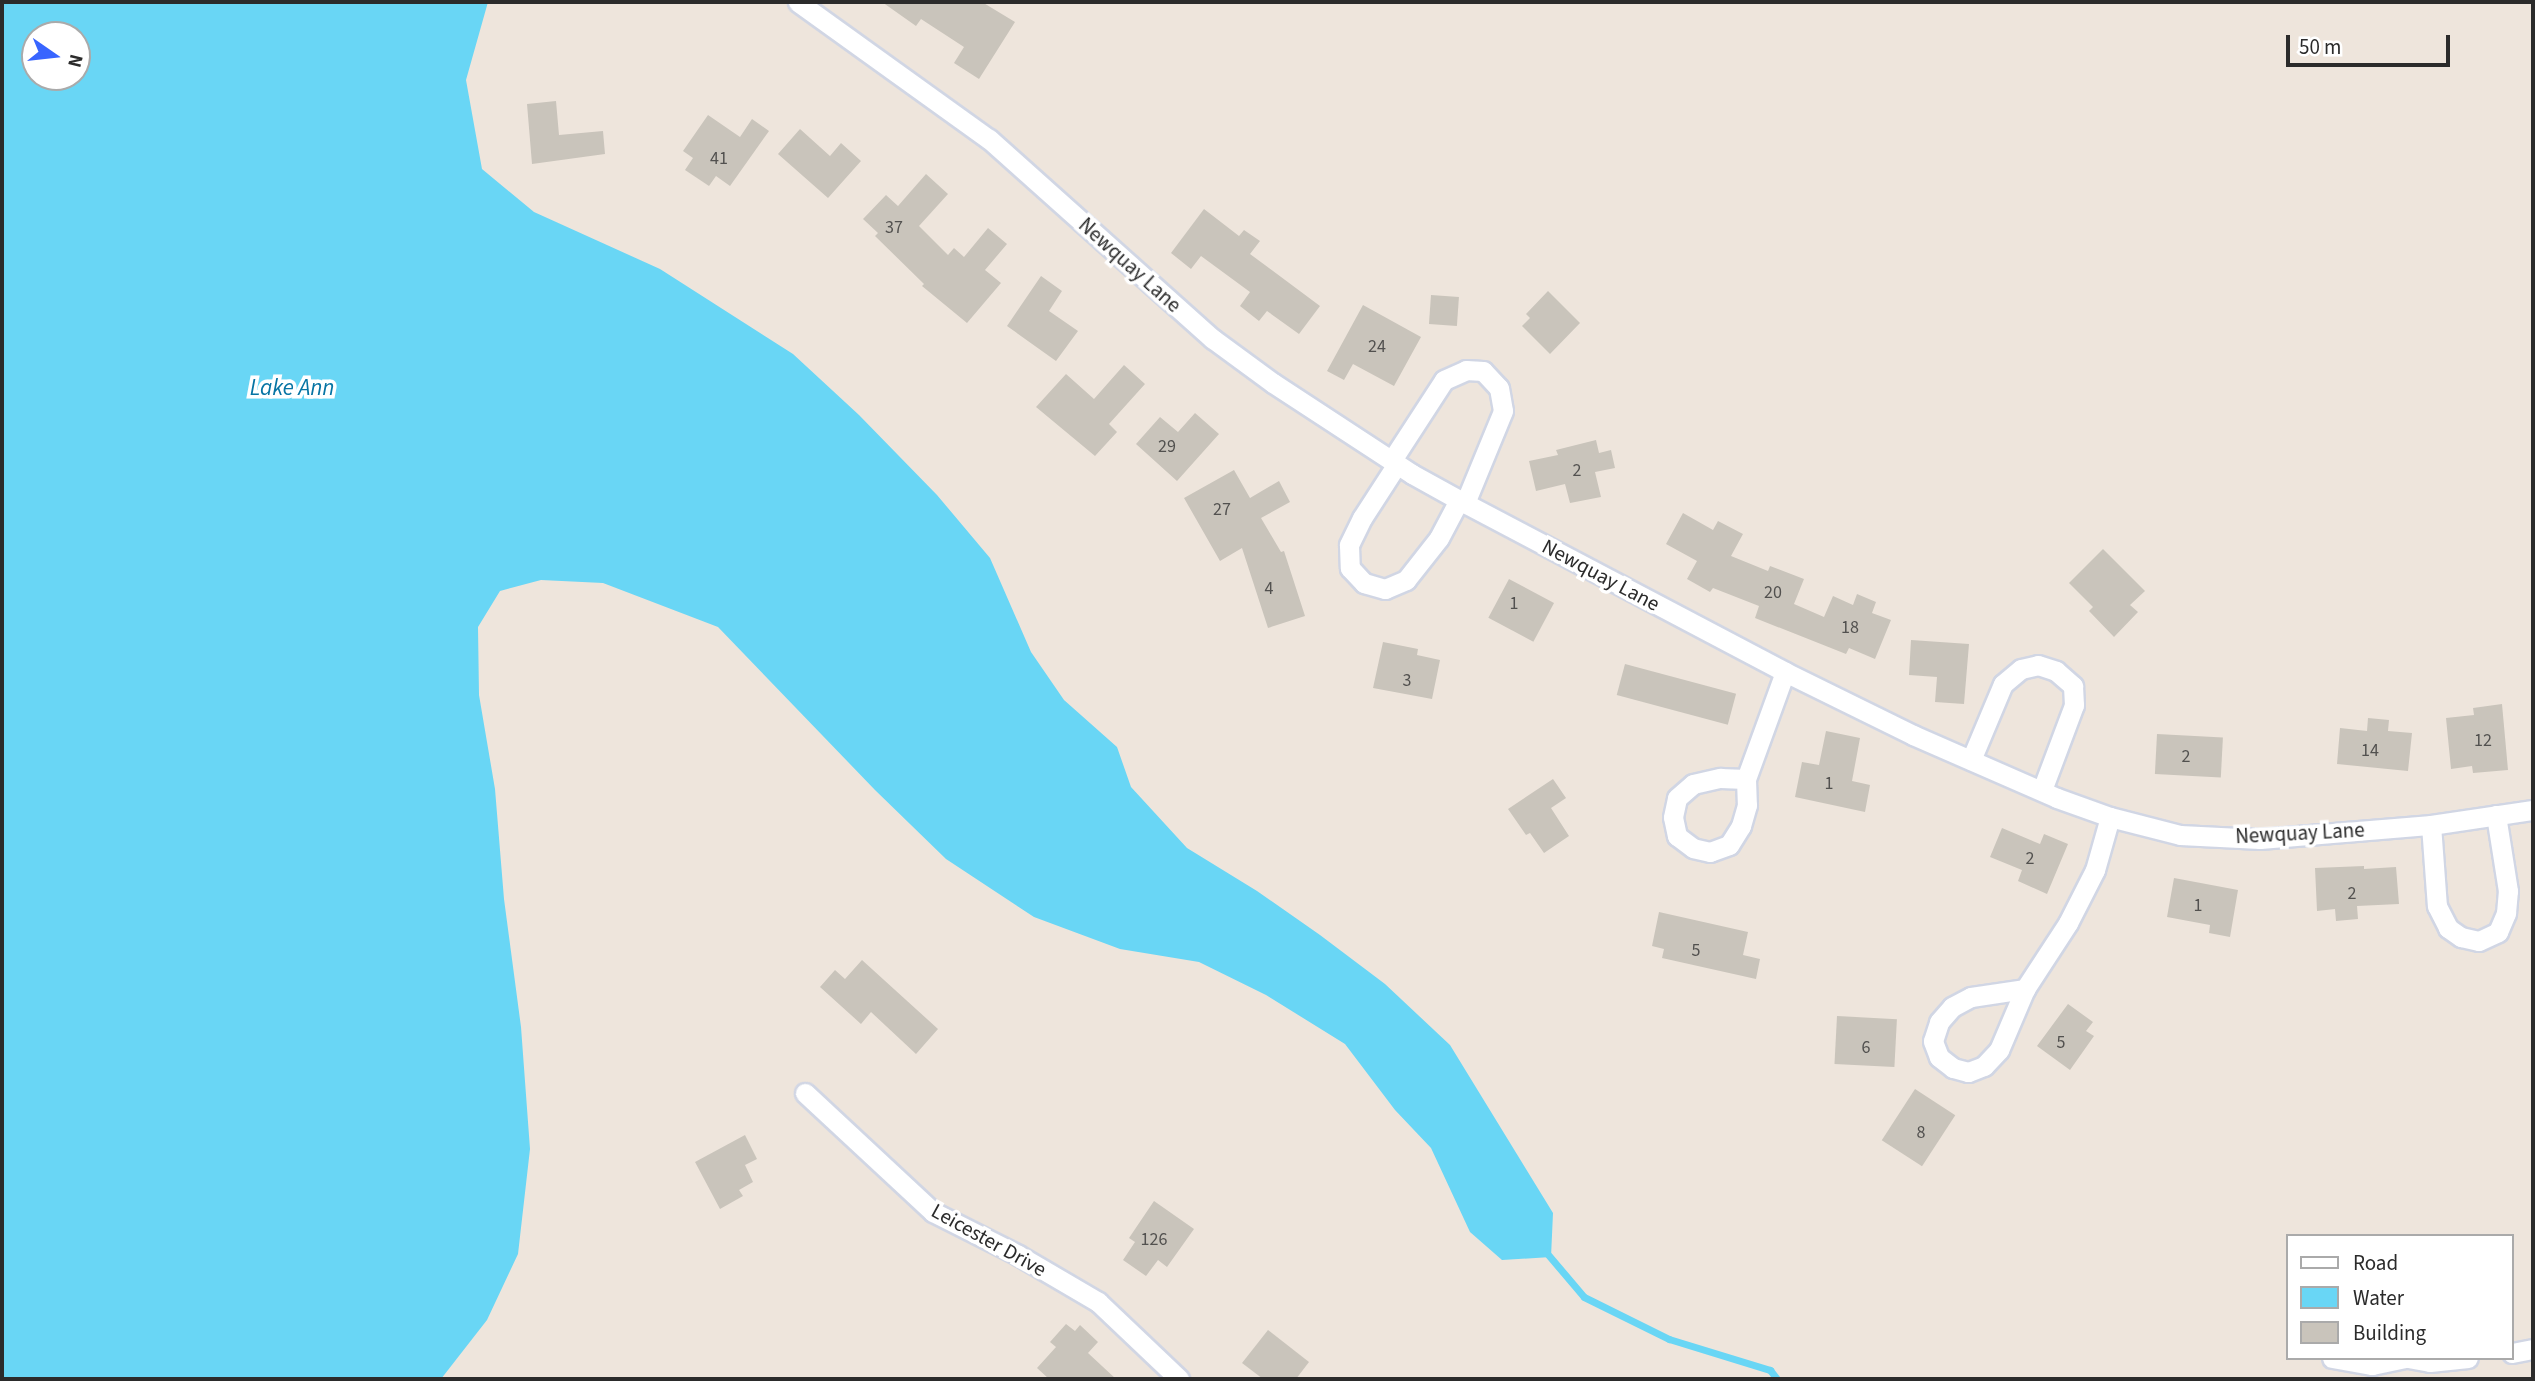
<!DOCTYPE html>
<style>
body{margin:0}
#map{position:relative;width:2535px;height:1381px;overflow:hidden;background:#eee5dc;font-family:"Source Sans 3",sans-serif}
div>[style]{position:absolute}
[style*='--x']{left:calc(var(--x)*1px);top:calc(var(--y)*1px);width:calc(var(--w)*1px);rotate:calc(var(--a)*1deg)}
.water>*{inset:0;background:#69d6f5}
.stream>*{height:7px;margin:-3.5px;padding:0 3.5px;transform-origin:3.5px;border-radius:3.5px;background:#69d6f5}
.building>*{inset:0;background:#c9c4bb;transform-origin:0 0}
.roads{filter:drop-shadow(2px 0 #d1d6e4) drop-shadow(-2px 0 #d1d6e4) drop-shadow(0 2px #d1d6e4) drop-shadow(0 -2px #d1d6e4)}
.minor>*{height:19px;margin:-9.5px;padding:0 9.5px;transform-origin:9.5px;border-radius:9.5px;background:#fff}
span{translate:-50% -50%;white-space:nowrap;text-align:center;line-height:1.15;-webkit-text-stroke:7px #fff;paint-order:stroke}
.number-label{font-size:18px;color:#52514f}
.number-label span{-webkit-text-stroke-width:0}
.street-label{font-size:21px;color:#2b2b2b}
.water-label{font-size:23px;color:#0674a4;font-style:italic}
.frame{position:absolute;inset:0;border:4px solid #2b2b2b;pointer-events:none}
.legend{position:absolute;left:2286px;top:1234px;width:228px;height:126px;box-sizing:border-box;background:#fff;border:2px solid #aaa;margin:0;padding:9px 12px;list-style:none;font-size:21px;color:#2b2b2b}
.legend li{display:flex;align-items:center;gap:14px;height:35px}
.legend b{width:35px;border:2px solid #aaa}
.north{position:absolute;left:21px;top:21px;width:70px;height:70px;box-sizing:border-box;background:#fff;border:2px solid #aaa;border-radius:50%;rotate:104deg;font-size:19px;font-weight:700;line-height:28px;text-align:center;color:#2b2b2b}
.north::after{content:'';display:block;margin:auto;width:24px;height:32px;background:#3865ff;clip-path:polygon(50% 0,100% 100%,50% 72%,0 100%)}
.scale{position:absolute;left:2286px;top:35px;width:164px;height:32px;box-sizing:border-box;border:4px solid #2b2b2b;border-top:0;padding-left:9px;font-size:21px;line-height:24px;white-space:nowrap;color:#2b2b2b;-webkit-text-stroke:5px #fff;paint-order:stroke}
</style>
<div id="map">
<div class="water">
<i style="clip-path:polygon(evenodd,2px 2px,488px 2px,466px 80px,482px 169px,534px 212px,660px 269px,793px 354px,859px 415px,937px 495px,990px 558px,1031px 652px,1064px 700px,1117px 747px,1131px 787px,1187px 848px,1257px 891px,1320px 935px,1385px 984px,1450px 1045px,1553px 1213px,1551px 1257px,1502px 1260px,1470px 1232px,1431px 1148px,1395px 1110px,1345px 1044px,1266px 995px,1199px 962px,1120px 949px,1034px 917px,946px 859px,875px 790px,718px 627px,603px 583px,541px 580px,500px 591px,478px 627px,479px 695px,495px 789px,504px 899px,521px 1027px,530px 1149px,518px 1254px,487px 1320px,441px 1379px,2px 1379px,2px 2px,35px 35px,77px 35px,77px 77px,35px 77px,35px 35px)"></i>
</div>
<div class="stream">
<i style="--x:1545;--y:1251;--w:60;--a:49.7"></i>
<i style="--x:1584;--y:1297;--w:95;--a:26.3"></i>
<i style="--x:1669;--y:1339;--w:106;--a:17.1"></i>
<i style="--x:1770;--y:1370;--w:11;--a:52"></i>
</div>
<div class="building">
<i style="clip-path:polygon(882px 2px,982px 2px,1015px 22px,979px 79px,954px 63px,964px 47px,921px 19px,916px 26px)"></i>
<i style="clip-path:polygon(556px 101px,559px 135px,603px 131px,605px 154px,532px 164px,527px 104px)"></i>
<i style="clip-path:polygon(708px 115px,740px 137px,752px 119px,769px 131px,730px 186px,716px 176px,709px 186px,685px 170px,693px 158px,683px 151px)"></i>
<i style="clip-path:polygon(800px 129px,830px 156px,841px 143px,861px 161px,828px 198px,778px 154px)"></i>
<i style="clip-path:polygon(926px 174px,948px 194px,919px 226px,948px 255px,954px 248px,964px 257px,988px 228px,1007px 244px,985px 270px,1001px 283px,967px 323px,922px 286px,924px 284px,875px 236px,878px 233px,863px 219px,886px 195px,898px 206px)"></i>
<i style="clip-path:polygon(1204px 209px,1239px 236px,1244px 230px,1260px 241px,1250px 254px,1320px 306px,1299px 334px,1267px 311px,1259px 321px,1240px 306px,1250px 292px,1201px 256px,1191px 269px,1171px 253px)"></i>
<i style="clip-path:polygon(1041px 276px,1062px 291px,1049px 311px,1078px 331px,1056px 361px,1007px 326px)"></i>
<i style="clip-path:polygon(1548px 291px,1580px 323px,1550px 354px,1522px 326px,1530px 318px,1526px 314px)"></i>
<i style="left:1431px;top:295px;width:28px;height:29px;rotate:4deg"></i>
<i style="clip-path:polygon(1363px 305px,1421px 337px,1394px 386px,1353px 364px,1344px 380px,1327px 371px)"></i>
<i style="clip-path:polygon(1124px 365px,1145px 384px,1109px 424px,1117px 432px,1095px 456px,1036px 407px,1066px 374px,1094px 399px)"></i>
<i style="clip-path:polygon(1195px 413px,1219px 434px,1177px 481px,1136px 444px,1160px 417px,1178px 432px)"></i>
<i style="clip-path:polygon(1596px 440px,1599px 453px,1611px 450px,1615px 468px,1595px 472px,1601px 497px,1570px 503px,1565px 484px,1536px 491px,1529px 461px,1558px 455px,1556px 450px)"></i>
<i style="clip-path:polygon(1234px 470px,1250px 498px,1279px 481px,1290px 502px,1261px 518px,1281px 552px,1284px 551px,1305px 616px,1268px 628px,1242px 548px,1220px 561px,1184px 498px)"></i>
<i style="clip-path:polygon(1683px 513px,1713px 530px,1718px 521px,1743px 534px,1731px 556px,1768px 571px,1770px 566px,1804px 579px,1794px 604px,1824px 617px,1833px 596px,1853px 605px,1857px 594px,1876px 602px,1872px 613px,1891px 620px,1875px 659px,1849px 648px,1846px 654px,1755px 618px,1759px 606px,1713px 588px,1710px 592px,1687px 579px,1697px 561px,1666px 544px)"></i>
<i style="clip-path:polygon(2103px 549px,2145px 591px,2130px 605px,2138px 612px,2114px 637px,2089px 611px,2093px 607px,2069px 583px)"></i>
<i style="left:1509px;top:579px;width:51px;height:44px;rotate:28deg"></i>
<i style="clip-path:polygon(1911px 640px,1969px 644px,1964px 704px,1935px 702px,1937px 677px,1909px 675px)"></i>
<i style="clip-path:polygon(1383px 642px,1418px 649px,1417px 655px,1440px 660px,1432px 699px,1373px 688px)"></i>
<i style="left:1625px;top:664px;width:115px;height:32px;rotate:15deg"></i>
<i style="clip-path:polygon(2502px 704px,2508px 770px,2473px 773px,2472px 766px,2451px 769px,2446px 718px,2474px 715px,2473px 708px)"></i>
<i style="clip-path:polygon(2368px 718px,2389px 720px,2388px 731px,2412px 733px,2408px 771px,2337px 764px,2340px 728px,2367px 731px)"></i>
<i style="clip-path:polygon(1826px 731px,1860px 738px,1852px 781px,1870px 785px,1865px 812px,1795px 797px,1802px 762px,1819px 765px)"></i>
<i style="left:2157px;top:734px;width:66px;height:40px;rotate:3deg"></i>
<i style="clip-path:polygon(1553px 779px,1566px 798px,1551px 808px,1569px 836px,1544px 853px,1530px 833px,1526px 835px,1508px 809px)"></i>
<i style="clip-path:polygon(2002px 828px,2040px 844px,2044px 834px,2068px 844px,2047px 894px,2018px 881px,2022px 870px,1990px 857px)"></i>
<i style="clip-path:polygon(2364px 866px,2364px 869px,2396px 867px,2399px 904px,2357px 906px,2358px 919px,2336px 921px,2335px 909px,2317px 911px,2315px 868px)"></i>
<i style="clip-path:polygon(2174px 878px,2238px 890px,2230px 937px,2209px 933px,2210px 925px,2167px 917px)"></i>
<i style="clip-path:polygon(1659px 912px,1748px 932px,1743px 955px,1760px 959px,1756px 979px,1662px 958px,1664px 949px,1652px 946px)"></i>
<i style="clip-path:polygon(862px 960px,938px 1029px,916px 1054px,871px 1012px,861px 1024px,820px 987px,835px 970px,845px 979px)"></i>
<i style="clip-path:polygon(2068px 1004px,2093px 1022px,2086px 1031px,2094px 1036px,2070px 1070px,2037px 1046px)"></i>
<i style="left:1837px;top:1016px;width:60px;height:48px;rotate:3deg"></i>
<i style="left:1915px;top:1089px;width:48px;height:61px;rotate:33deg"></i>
<i style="clip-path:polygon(745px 1135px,757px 1159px,745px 1165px,753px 1182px,739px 1190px,743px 1196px,720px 1209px,695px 1162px)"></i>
<i style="clip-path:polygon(1154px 1201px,1194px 1229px,1167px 1267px,1158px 1260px,1146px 1276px,1123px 1260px,1135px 1242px,1129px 1238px)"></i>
<i style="clip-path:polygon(1066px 1324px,1075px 1331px,1080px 1325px,1098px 1342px,1088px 1353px,1116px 1379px,1049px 1379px,1037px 1368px,1056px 1347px,1050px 1342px)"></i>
<i style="clip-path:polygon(1268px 1330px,1309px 1362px,1296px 1379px,1263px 1379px,1242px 1363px)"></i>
</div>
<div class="roads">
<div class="minor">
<i style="--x:798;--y:2;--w:235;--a:35.7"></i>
<i style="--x:989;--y:139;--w:300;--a:41.8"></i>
<i style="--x:1213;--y:339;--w:74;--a:36.3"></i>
<i style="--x:1273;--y:383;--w:166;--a:33.2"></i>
<i style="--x:1412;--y:474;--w:54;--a:29"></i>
<i style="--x:1459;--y:500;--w:369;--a:27.8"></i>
<i style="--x:1785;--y:672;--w:143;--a:26.2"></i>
<i style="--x:1913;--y:735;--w:157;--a:23.6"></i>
<i style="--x:2057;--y:798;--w:56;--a:19.7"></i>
<i style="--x:2110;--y:817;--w:72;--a:14.4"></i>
<i style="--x:2180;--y:835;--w:80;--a:2.9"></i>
<i style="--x:2260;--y:839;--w:172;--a:-4.7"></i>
<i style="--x:2431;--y:825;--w:103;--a:-8.4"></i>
<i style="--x:1392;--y:460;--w:95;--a:-57"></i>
<i style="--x:1444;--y:380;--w:24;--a:-24"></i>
<i style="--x:1466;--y:370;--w:17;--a:3"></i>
<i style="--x:1483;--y:371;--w:23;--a:47"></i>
<i style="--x:1499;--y:388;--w:23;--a:80"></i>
<i style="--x:1503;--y:411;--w:100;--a:112.4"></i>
<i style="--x:1397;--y:464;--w:64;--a:122.9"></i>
<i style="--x:1362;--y:518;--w:30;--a:116"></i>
<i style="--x:1349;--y:545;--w:23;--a:88"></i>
<i style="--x:1350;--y:568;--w:21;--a:47"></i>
<i style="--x:1364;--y:583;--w:22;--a:16"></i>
<i style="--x:1385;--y:589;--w:23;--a:-23"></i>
<i style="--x:1406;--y:580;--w:53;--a:-51.8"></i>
<i style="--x:1439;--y:538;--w:43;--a:-62.2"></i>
<i style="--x:1971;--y:760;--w:82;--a:-67.2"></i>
<i style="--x:2003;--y:684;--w:23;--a:-40"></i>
<i style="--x:2021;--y:669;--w:17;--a:-13"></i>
<i style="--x:2038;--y:665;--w:19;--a:18"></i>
<i style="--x:2056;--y:671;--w:23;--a:41"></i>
<i style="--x:2073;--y:686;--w:19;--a:87"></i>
<i style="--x:2074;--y:705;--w:91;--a:110.6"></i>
<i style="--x:1746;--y:779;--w:26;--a:88"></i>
<i style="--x:1747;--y:805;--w:22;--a:106"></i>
<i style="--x:1741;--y:826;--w:22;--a:122"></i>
<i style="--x:1729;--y:845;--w:20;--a:160"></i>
<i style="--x:1710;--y:852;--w:17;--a:-167"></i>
<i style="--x:1693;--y:848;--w:20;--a:-143"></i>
<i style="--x:1677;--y:836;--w:19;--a:-102"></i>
<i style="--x:1673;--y:817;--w:19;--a:-78"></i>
<i style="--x:1677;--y:798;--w:21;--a:-41"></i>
<i style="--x:1693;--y:784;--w:28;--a:-13"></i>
<i style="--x:1720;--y:778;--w:26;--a:2"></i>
<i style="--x:1746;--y:779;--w:114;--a:-70"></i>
<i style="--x:2431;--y:825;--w:81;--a:85.8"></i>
<i style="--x:2437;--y:906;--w:25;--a:63"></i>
<i style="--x:2448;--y:928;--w:16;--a:35"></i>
<i style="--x:2461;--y:937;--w:18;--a:13"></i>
<i style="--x:2479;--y:941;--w:21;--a:-25"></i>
<i style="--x:2498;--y:932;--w:21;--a:-67"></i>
<i style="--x:2506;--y:913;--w:22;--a:-85"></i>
<i style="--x:2508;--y:891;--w:77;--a:-99"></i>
<i style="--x:2025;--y:989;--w:66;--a:113.1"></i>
<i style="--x:1999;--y:1050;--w:22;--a:133"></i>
<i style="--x:1984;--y:1066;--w:17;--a:159"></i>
<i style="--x:1968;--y:1072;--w:16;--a:-165"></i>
<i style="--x:1953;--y:1068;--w:18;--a:-142"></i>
<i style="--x:1939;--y:1057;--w:17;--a:-111"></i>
<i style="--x:1933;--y:1041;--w:20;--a:-72"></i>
<i style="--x:1939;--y:1022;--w:20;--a:-49"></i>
<i style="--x:1952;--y:1007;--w:21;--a:-28"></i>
<i style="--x:1971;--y:997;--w:55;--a:-8.4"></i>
<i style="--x:2025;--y:989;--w:79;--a:-56.9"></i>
<i style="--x:2068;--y:923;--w:59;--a:-63"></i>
<i style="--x:2095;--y:870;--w:55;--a:-74.2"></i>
<i style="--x:805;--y:1093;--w:175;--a:42.9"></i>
<i style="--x:933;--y:1212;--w:95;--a:26.8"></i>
<i style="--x:1018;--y:1255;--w:93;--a:30.4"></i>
<i style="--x:1098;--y:1302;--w:112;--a:43.5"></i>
<i style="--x:2512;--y:1353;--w:21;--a:-11"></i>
<i style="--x:2332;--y:1358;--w:41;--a:9.9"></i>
<i style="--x:2372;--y:1365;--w:34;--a:-12"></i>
<i style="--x:2408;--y:1358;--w:22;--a:10"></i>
<i style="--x:2430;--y:1362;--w:38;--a:-6"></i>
</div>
</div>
<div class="number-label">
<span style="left:719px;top:159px">41</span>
<span style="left:894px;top:228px">37</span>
<span style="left:1377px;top:347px">24</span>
<span style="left:1167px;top:447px">29</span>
<span style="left:1577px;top:471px">2</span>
<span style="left:1222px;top:510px">27</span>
<span style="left:1269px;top:589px">4</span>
<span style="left:1773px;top:593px">20</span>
<span style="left:1514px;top:604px">1</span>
<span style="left:1850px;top:628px">18</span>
<span style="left:1407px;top:681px">3</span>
<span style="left:2483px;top:741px">12</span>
<span style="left:2370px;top:751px">14</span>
<span style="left:2186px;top:757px">2</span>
<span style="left:1829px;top:784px">1</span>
<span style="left:2030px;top:859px">2</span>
<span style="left:2352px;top:894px">2</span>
<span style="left:2198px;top:906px">1</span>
<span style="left:1696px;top:951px">5</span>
<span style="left:2061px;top:1043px">5</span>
<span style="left:1866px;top:1048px">6</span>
<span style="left:1921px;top:1133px">8</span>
<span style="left:1154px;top:1240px">126</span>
</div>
<div class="street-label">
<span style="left:1130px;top:265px;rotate:42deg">Newquay Lane</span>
<span style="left:1601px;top:575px;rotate:28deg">Newquay Lane</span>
<span style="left:2300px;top:833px;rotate:-3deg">Newquay Lane</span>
<span style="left:989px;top:1240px;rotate:29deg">Leicester Drive</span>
</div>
<div class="water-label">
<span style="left:292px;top:388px">Lake Ann</span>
</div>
<div class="frame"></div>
<ul class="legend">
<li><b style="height:9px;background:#fff"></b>Road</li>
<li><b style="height:19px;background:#69d6f5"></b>Water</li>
<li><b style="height:19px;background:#c9c4bb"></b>Building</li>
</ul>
<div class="north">N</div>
<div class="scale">50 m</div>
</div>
